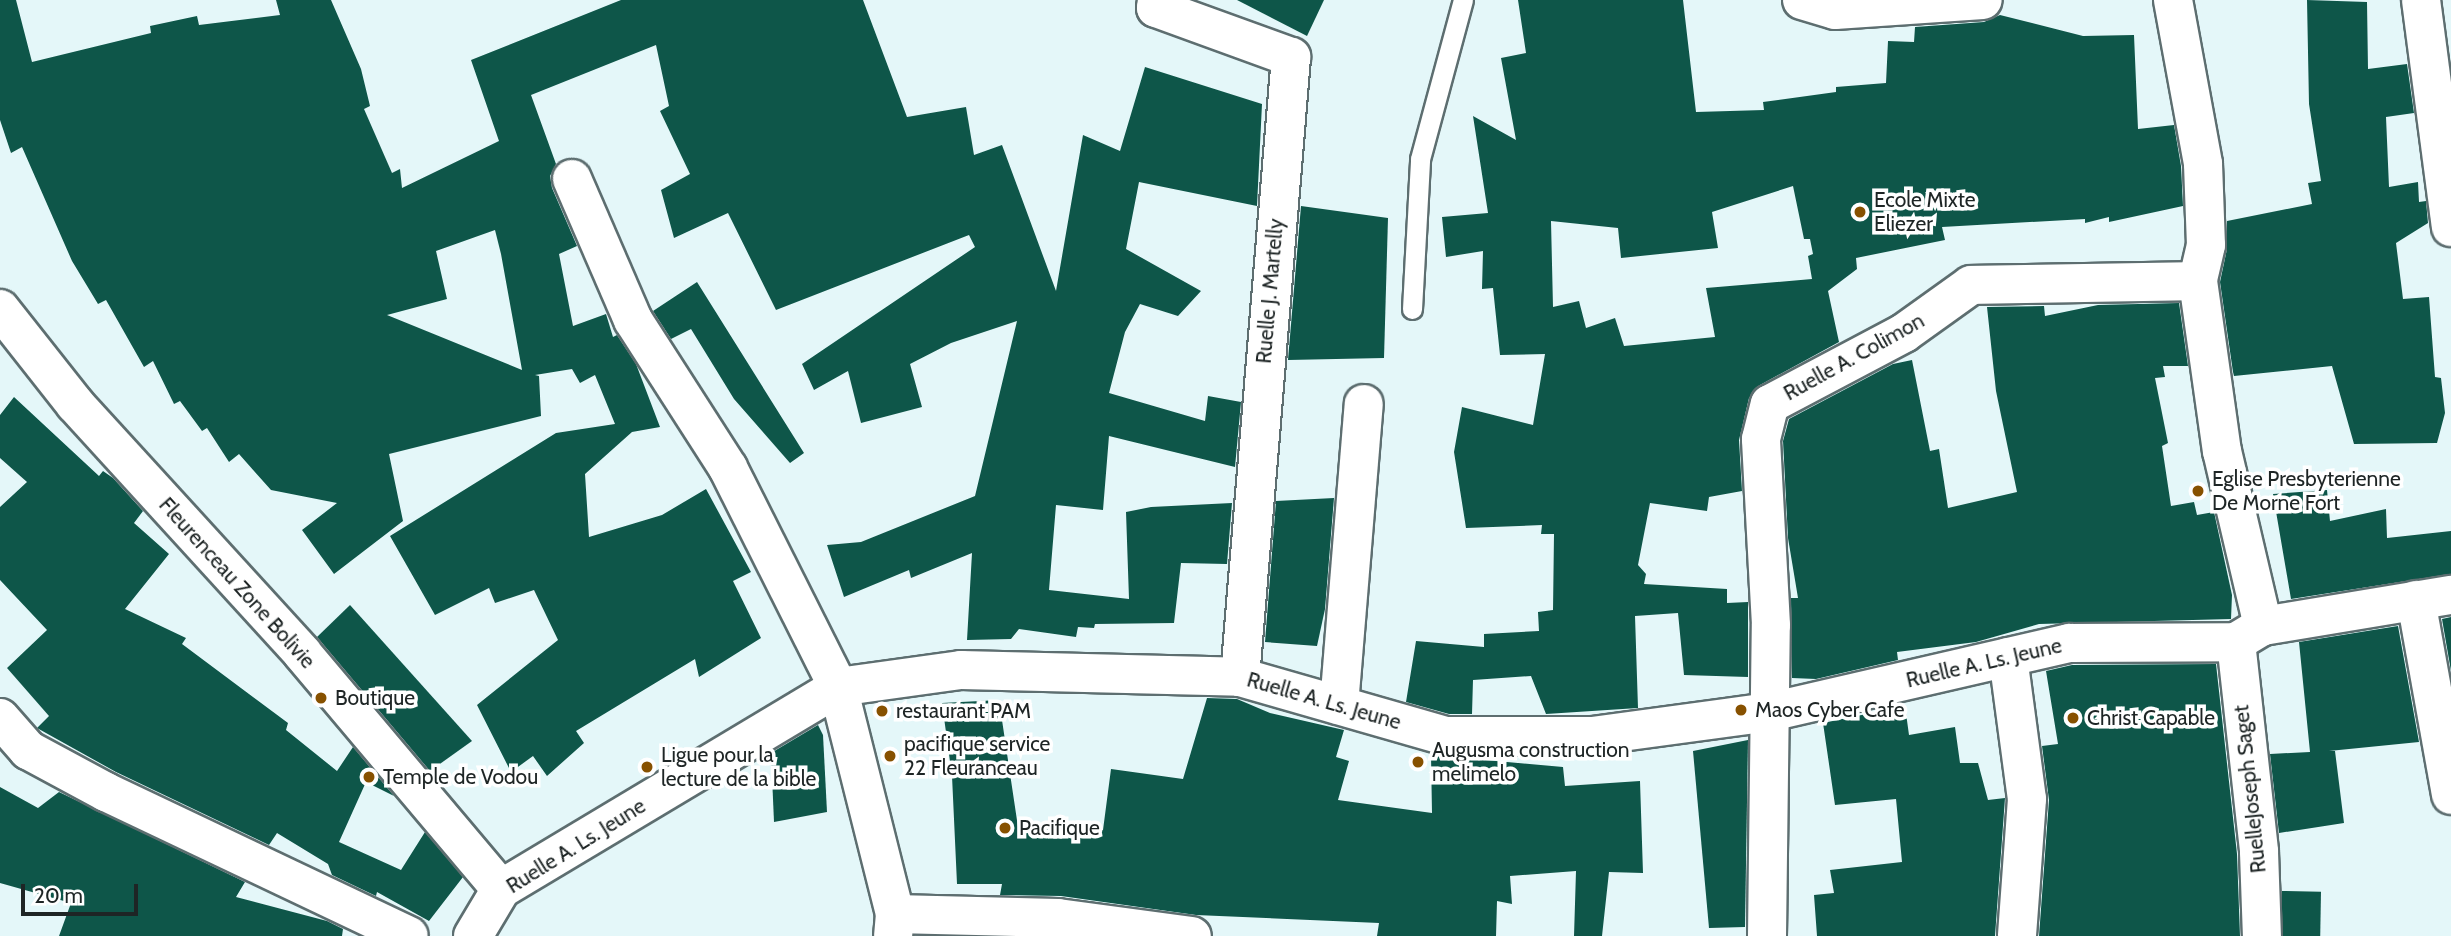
<!DOCTYPE html>
<style>
body{margin:0}
#map{position:relative;width:2451px;height:936px;overflow:hidden;background:#e4f7f9;font-family:Cabin,sans-serif}
div>[style]{position:absolute}
[style*='--x']{left:calc(var(--x)*1px);top:calc(var(--y)*1px);width:calc(var(--w)*1px);rotate:calc(var(--a)*1deg)}
.building>*{inset:0;background:#0e5649;transform-origin:0 0}
.roads{filter:drop-shadow(2px 0 #5d6e70) drop-shadow(-2px 0 #5d6e70) drop-shadow(0 2px #5d6e70) drop-shadow(0 -2px #5d6e70)}
.lane>*{height:19px;margin:-9.5px;padding:0 9.5px;transform-origin:9.5px;border-radius:9.5px;background:#fff}
.street>*{height:38px;margin:-19px;padding:0 19px;transform-origin:19px;border-radius:19px;background:#fff}
.dots>*{width:19px;height:19px;translate:-50% -50%;box-sizing:border-box;border:4px solid #fff;border-radius:50%}
span{translate:-50% -50%;white-space:nowrap;text-align:center;line-height:1.15;-webkit-text-stroke:7px #fff;paint-order:stroke}
.poi-label{font-size:21px;color:#1e2525}
.left{translate:0 -50%;text-align:left}
.street-label{font-size:21px;color:#1e2525}
.scale{position:absolute;left:21px;top:884px;width:117px;height:32px;box-sizing:border-box;border:4px solid #1e2525;border-top:0;padding-left:9px;font-size:21px;line-height:24px;white-space:nowrap;color:#1e2525;-webkit-text-stroke:5px #fff;paint-order:stroke}
</style>
<div id="map">
<div class="building">
<i style="clip-path:polygon(evenodd,0 0,16px 0,32px 62px,151px 33px,150px 26px,197px 16px,199px 25px,280px 15px,276px 0,331px 0,361px 69px,370px 106px,364px 109px,392px 173px,400px 169px,402px 188px,499px 141px,471px 60px,621px 0,863px 0,907px 117px,966px 107px,974px 155px,1002px 145px,1056px 291px,1083px 135px,1120px 151px,1145px 67px,1262px 104px,1257px 206px,1139px 182px,1126px 249px,1201px 291px,1178px 316px,1140px 304px,1125px 332px,1109px 393px,1205px 421px,1208px 396px,1241px 402px,1235px 467px,1109px 436px,1103px 510px,1056px 505px,1049px 590px,1129px 599px,1126px 512px,1151px 507px,1232px 503px,1227px 564px,1181px 563px,1174px 623px,1095px 624px,1094px 628px,1078px 627px,1076px 637px,1019px 629px,1011px 639px,967px 640px,972px 553px,911px 578px,909px 570px,844px 597px,827px 545px,861px 542px,975px 496px,1017px 321px,951px 343px,910px 364px,922px 407px,861px 423px,848px 371px,814px 390px,802px 364px,975px 247px,969px 235px,776px 310px,728px 213px,674px 238px,661px 190px,690px 174px,660px 111px,669px 106px,656px 45px,531px 95px,556px 164px,550px 176px,552px 188px,577px 246px,559px 254px,573px 326px,606px 314px,613px 337px,617px 335px,636px 364px,660px 427px,632px 432px,585px 474px,589px 537px,662px 515px,706px 489px,751px 572px,733px 581px,761px 638px,699px 677px,695px 659px,576px 731px,584px 743px,547px 776px,533px 756px,511px 772px,477px 705px,558px 640px,534px 590px,495px 603px,489px 588px,435px 615px,390px 536px,556px 433px,615px 424px,595px 375px,580px 383px,572px 369px,535px 375px,539px 376px,541px 416px,389px 454px,403px 521px,334px 574px,302px 530px,337px 503px,271px 490px,239px 454px,229px 462px,207px 428px,202px 431px,180px 401px,174px 404px,153px 361px,144px 367px,106px 300px,98px 304px,72px 261px,22px 147px,11px 153px,0 120px,0 0,495px 230px,501px 254px,522px 370px,387px 315px,447px 299px,436px 251px,495px 230px)"></i>
<i style="clip-path:polygon(1237px 0,1324px 0,1307px 36px)"></i>
<i style="clip-path:polygon(evenodd,1518px 0,1683px 0,1696px 112px,1764px 110px,1763px 102px,1836px 92px,1836px 87px,1886px 83px,1888px 41px,1914px 42px,1915px 27px,1984px 22px,2000px 15px,2083px 36px,2134px 35px,2138px 129px,2174px 125px,2181px 166px,2183px 206px,2109px 222px,2109px 217px,2085px 223px,2085px 219px,1942px 227px,1945px 240px,1856px 258px,1857px 269px,1828px 291px,1839px 342px,1760px 385px,1749px 398px,1739px 440px,1742px 491px,1709px 497px,1707px 511px,1650px 503px,1638px 565px,1646px 574px,1644px 584px,1727px 589px,1727px 603px,1748px 602px,1748px 677px,1684px 675px,1678px 613px,1635px 616px,1638px 708px,1546px 714px,1531px 676px,1473px 680px,1472px 714px,1449px 714px,1406px 702px,1416px 641px,1484px 647px,1484px 634px,1539px 631px,1538px 612px,1553px 610px,1554px 534px,1541px 534px,1542px 525px,1466px 528px,1454px 452px,1462px 407px,1533px 425px,1545px 354px,1500px 355px,1493px 288px,1482px 289px,1483px 251px,1446px 257px,1442px 217px,1488px 213px,1473px 116px,1516px 140px,1501px 58px,1526px 53px,1518px 0,1793px 186px,1804px 239px,1810px 239px,1813px 254px,1808px 256px,1812px 279px,1706px 288px,1715px 337px,1624px 346px,1615px 318px,1586px 328px,1579px 301px,1553px 307px,1551px 221px,1618px 228px,1621px 258px,1718px 248px,1712px 212px,1793px 186px)"></i>
<i style="clip-path:polygon(2307px 0,2367px 2px,2368px 69px,2407px 64px,2414px 113px,2386px 117px,2389px 187px,2418px 182px,2419px 202px,2426px 201px,2428px 223px,2396px 243px,2403px 299px,2429px 297px,2435px 377px,2441px 378px,2445px 413px,2437px 443px,2354px 444px,2332px 366px,2234px 376px,2233px 372px,2220px 282px,2227px 249px,2227px 221px,2312px 204px,2308px 183px,2321px 181px,2309px 104px)"></i>
<i style="clip-path:polygon(1301px 206px,1388px 218px,1384px 358px,1288px 360px)"></i>
<i style="clip-path:polygon(697px 282px,804px 453px,790px 463px,734px 399px,691px 329px,671px 339px,653px 311px)"></i>
<i style="clip-path:polygon(2179px 303px,2188px 366px,2163px 366px,2165px 377px,2155px 378px,2168px 443px,2162px 446px,2171px 506px,2194px 502px,2197px 515px,2214px 512px,2232px 595px,2231px 619px,2039px 624px,1976px 642px,1897px 652px,1898px 660px,1816px 679px,1792px 678px,1791px 598px,1798px 598px,1788px 538px,1783px 441px,1789px 419px,1893px 364px,1912px 360px,1930px 451px,1939px 449px,1948px 508px,2017px 492px,1996px 391px,1987px 307px,2044px 306px,2045px 316px,2098px 305px)"></i>
<i style="clip-path:polygon(14px 397px,99px 476px,103px 471px,113px 478px,143px 511px,134px 523px,169px 554px,125px 609px,186px 638px,182px 644px,288px 723px,286px 730px,337px 771px,353px 747px,394px 796px,366px 782px,339px 842px,401px 870px,425px 832px,463px 877px,429px 921px,377px 892px,376px 896px,332px 875px,328px 864px,277px 833px,269px 845px,116px 772px,37px 728px,49px 716px,7px 668px,47px 630px,0 580px,0 507px,27px 482px,0 458px,0 415px)"></i>
<i style="clip-path:polygon(2327px 490px,2330px 521px,2386px 509px,2387px 538px,2451px 531px,2451px 574px,2291px 599px,2273px 494px)"></i>
<i style="clip-path:polygon(1334px 498px,1325px 609px,1317px 646px,1265px 642px,1276px 501px)"></i>
<i style="clip-path:polygon(350px 605px,472px 741px,430px 771px,317px 637px)"></i>
<i style="clip-path:polygon(2451px 617px,2451px 671px,2442px 619px)"></i>
<i style="clip-path:polygon(2398px 626px,2419px 742px,2329px 751px,2335px 751px,2344px 823px,2279px 833px,2270px 754px,2310px 752px,2299px 642px)"></i>
<i style="clip-path:polygon(2216px 664px,2237px 854px,2240px 936px,2039px 936px,2049px 800px,2042px 746px,2058px 744px,2046px 671px,2072px 665px)"></i>
<i style="clip-path:polygon(1207px 698px,1237px 699px,1270px 713px,1344px 730px,1336px 757px,1349px 761px,1338px 800px,1432px 813px,1431px 755px,1563px 767px,1565px 786px,1640px 781px,1643px 873px,1609px 872px,1602px 936px,1574px 936px,1576px 871px,1510px 876px,1512px 904px,1497px 901px,1496px 936px,1377px 936px,1379px 923px,1196px 915px,1061px 896px,1000px 895px,1002px 884px,957px 884px,952px 776px,942px 703px,999px 700px,1018px 827px,1103px 830px,1111px 769px,1183px 779px)"></i>
<i style="clip-path:polygon(1905px 706px,1909px 735px,1955px 727px,1960px 763px,1978px 763px,1988px 800px,2005px 798px,1995px 936px,1817px 936px,1814px 895px,1834px 893px,1830px 870px,1902px 862px,1896px 799px,1835px 805px,1823px 723px)"></i>
<i style="clip-path:polygon(818px 725px,823px 735px,827px 812px,774px 822px,771px 753px)"></i>
<i style="clip-path:polygon(1748px 740px,1745px 927px,1709px 928px,1693px 751px)"></i>
<i style="clip-path:polygon(0 787px,38px 808px,59px 792px,245px 882px,236px 897px,327px 921px,343px 929px,342px 936px,59px 936px,71px 903px,0 883px)"></i>
<i style="left:2282px;top:891px;width:39px;height:45px;rotate:1deg"></i>
</div>
<div class="roads">
<div class="lane">
<i style="--x:1412;--y:309;--w:150;--a:-86.9"></i>
<i style="--x:1420;--y:159;--w:165;--a:-74.9"></i>
</div>
<div class="street">
<i style="--x:1157;--y:0;--w:8;--a:97"></i>
<i style="--x:1156;--y:8;--w:144;--a:19.9"></i>
<i style="--x:1291;--y:57;--w:622;--a:94.7"></i>
<i style="--x:1802;--y:0;--w:34;--a:17"></i>
<i style="--x:1835;--y:10;--w:148;--a:-3.9"></i>
<i style="--x:2173;--y:0;--w:167;--a:79.6"></i>
<i style="--x:2203;--y:164;--w:81;--a:87.9"></i>
<i style="--x:2206;--y:245;--w:37;--a:103"></i>
<i style="--x:2198;--y:281;--w:172;--a:82"></i>
<i style="--x:2222;--y:451;--w:180;--a:76.8"></i>
<i style="--x:2421;--y:0;--w:229;--a:82.5"></i>
<i style="--x:572;--y:179;--w:154;--a:66.6"></i>
<i style="--x:633;--y:320;--w:176;--a:57.3"></i>
<i style="--x:728;--y:468;--w:245;--a:63.3"></i>
<i style="--x:838;--y:687;--w:234;--a:75.9"></i>
<i style="--x:895;--y:914;--w:22;--a:95"></i>
<i style="--x:0;--y:309;--w:121;--a:51.7"></i>
<i style="--x:75;--y:404;--w:337;--a:47.6"></i>
<i style="--x:302;--y:653;--w:309;--a:49.9"></i>
<i style="--x:2416;--y:600;--w:198;--a:79.8"></i>
<i style="--x:2236;--y:642;--w:211;--a:83.7"></i>
<i style="--x:2259;--y:852;--w:84;--a:88"></i>
<i style="--x:2008;--y:657;--w:143;--a:82.4"></i>
<i style="--x:2027;--y:799;--w:137;--a:94.2"></i>
<i style="--x:1339;--y:705;--w:302;--a:-85.3"></i>
<i style="--x:0;--y:718;--w:43;--a:48.8"></i>
<i style="--x:28;--y:750;--w:89;--a:28.3"></i>
<i style="--x:106;--y:792;--w:335;--a:25.4"></i>
<i style="--x:895;--y:914;--w:163;--a:1.4"></i>
<i style="--x:1058;--y:918;--w:135;--a:7.7"></i>
<i style="--x:473;--y:936;--w:55;--a:-59.2"></i>
<i style="--x:501;--y:889;--w:393;--a:-30.9"></i>
<i style="--x:838;--y:687;--w:124;--a:-7.9"></i>
<i style="--x:961;--y:670;--w:279;--a:1.4"></i>
<i style="--x:1240;--y:677;--w:214;--a:16"></i>
<i style="--x:1446;--y:736;--w:146;--a:0"></i>
<i style="--x:1592;--y:736;--w:180;--a:-7.7"></i>
<i style="--x:1770;--y:712;--w:307;--a:-13"></i>
<i style="--x:2069;--y:643;--w:167;--a:-0.3"></i>
<i style="--x:2236;--y:642;--w:31;--a:-31"></i>
<i style="--x:2263;--y:626;--w:191;--a:-9.4"></i>
<i style="--x:1767;--y:936;--w:311;--a:-89.3"></i>
<i style="--x:1771;--y:625;--w:186;--a:-93.1"></i>
<i style="--x:1761;--y:439;--w:36;--a:-76"></i>
<i style="--x:1770;--y:404;--w:152;--a:-27.9"></i>
<i style="--x:1904;--y:333;--w:82;--a:-35.6"></i>
<i style="--x:1971;--y:285;--w:227;--a:-1"></i>
</div>
</div>
<div class="dots">
<i style="left:1860px;top:212px;background:#875100"></i>
<i style="left:2198px;top:491px;background:#875100"></i>
<i style="left:321px;top:698px;background:#875100"></i>
<i style="left:1741px;top:710px;background:#875100"></i>
<i style="left:882px;top:711px;background:#875100"></i>
<i style="left:2073px;top:718px;background:#875100"></i>
<i style="left:890px;top:756px;background:#875100"></i>
<i style="left:1418px;top:762px;background:#875100"></i>
<i style="left:647px;top:767px;background:#875100"></i>
<i style="left:369px;top:777px;background:#875100"></i>
<i style="left:1005px;top:828px;background:#875100"></i>
</div>
<div class="poi-label">
<span class="left" style="left:1874px;top:212px">Ecole Mixte<br>Eliezer</span>
<span class="left" style="left:2212px;top:491px">Eglise Presbyterienne<br>De Morne Fort</span>
<span class="left" style="left:335px;top:698px">Boutique</span>
<span class="left" style="left:1755px;top:710px">Maos Cyber Cafe</span>
<span class="left" style="left:896px;top:711px">restaurant PAM</span>
<span class="left" style="left:2087px;top:718px">Christ Capable</span>
<span class="left" style="left:904px;top:756px">pacifique service<br>22 Fleuranceau</span>
<span class="left" style="left:1432px;top:762px">Augusma construction<br>melimelo</span>
<span class="left" style="left:661px;top:767px">Ligue pour la<br>lecture de la bible</span>
<span class="left" style="left:383px;top:777px">Temple de Vodou</span>
<span class="left" style="left:1019px;top:828px">Pacifique</span>
</div>
<div class="street-label">
<span style="left:1270px;top:291px;rotate:-85deg">Ruelle J. Martelly</span>
<span style="left:1854px;top:357px;rotate:-29deg">Ruelle A. Colimon</span>
<span style="left:237px;top:583px;rotate:48deg">Fleurenceau Zone Bolivie</span>
<span style="left:1984px;top:663px;rotate:-13deg">Ruelle A. Ls. Jeune</span>
<span style="left:1324px;top:701px;rotate:16deg">Ruelle A. Ls. Jeune</span>
<span style="left:2250px;top:789px;rotate:-96deg">RuelleJoseph Saget</span>
<span style="left:576px;top:846px;rotate:-32deg">Ruelle A. Ls. Jeune</span>
</div>
<div class="scale">20 m</div>
</div>
